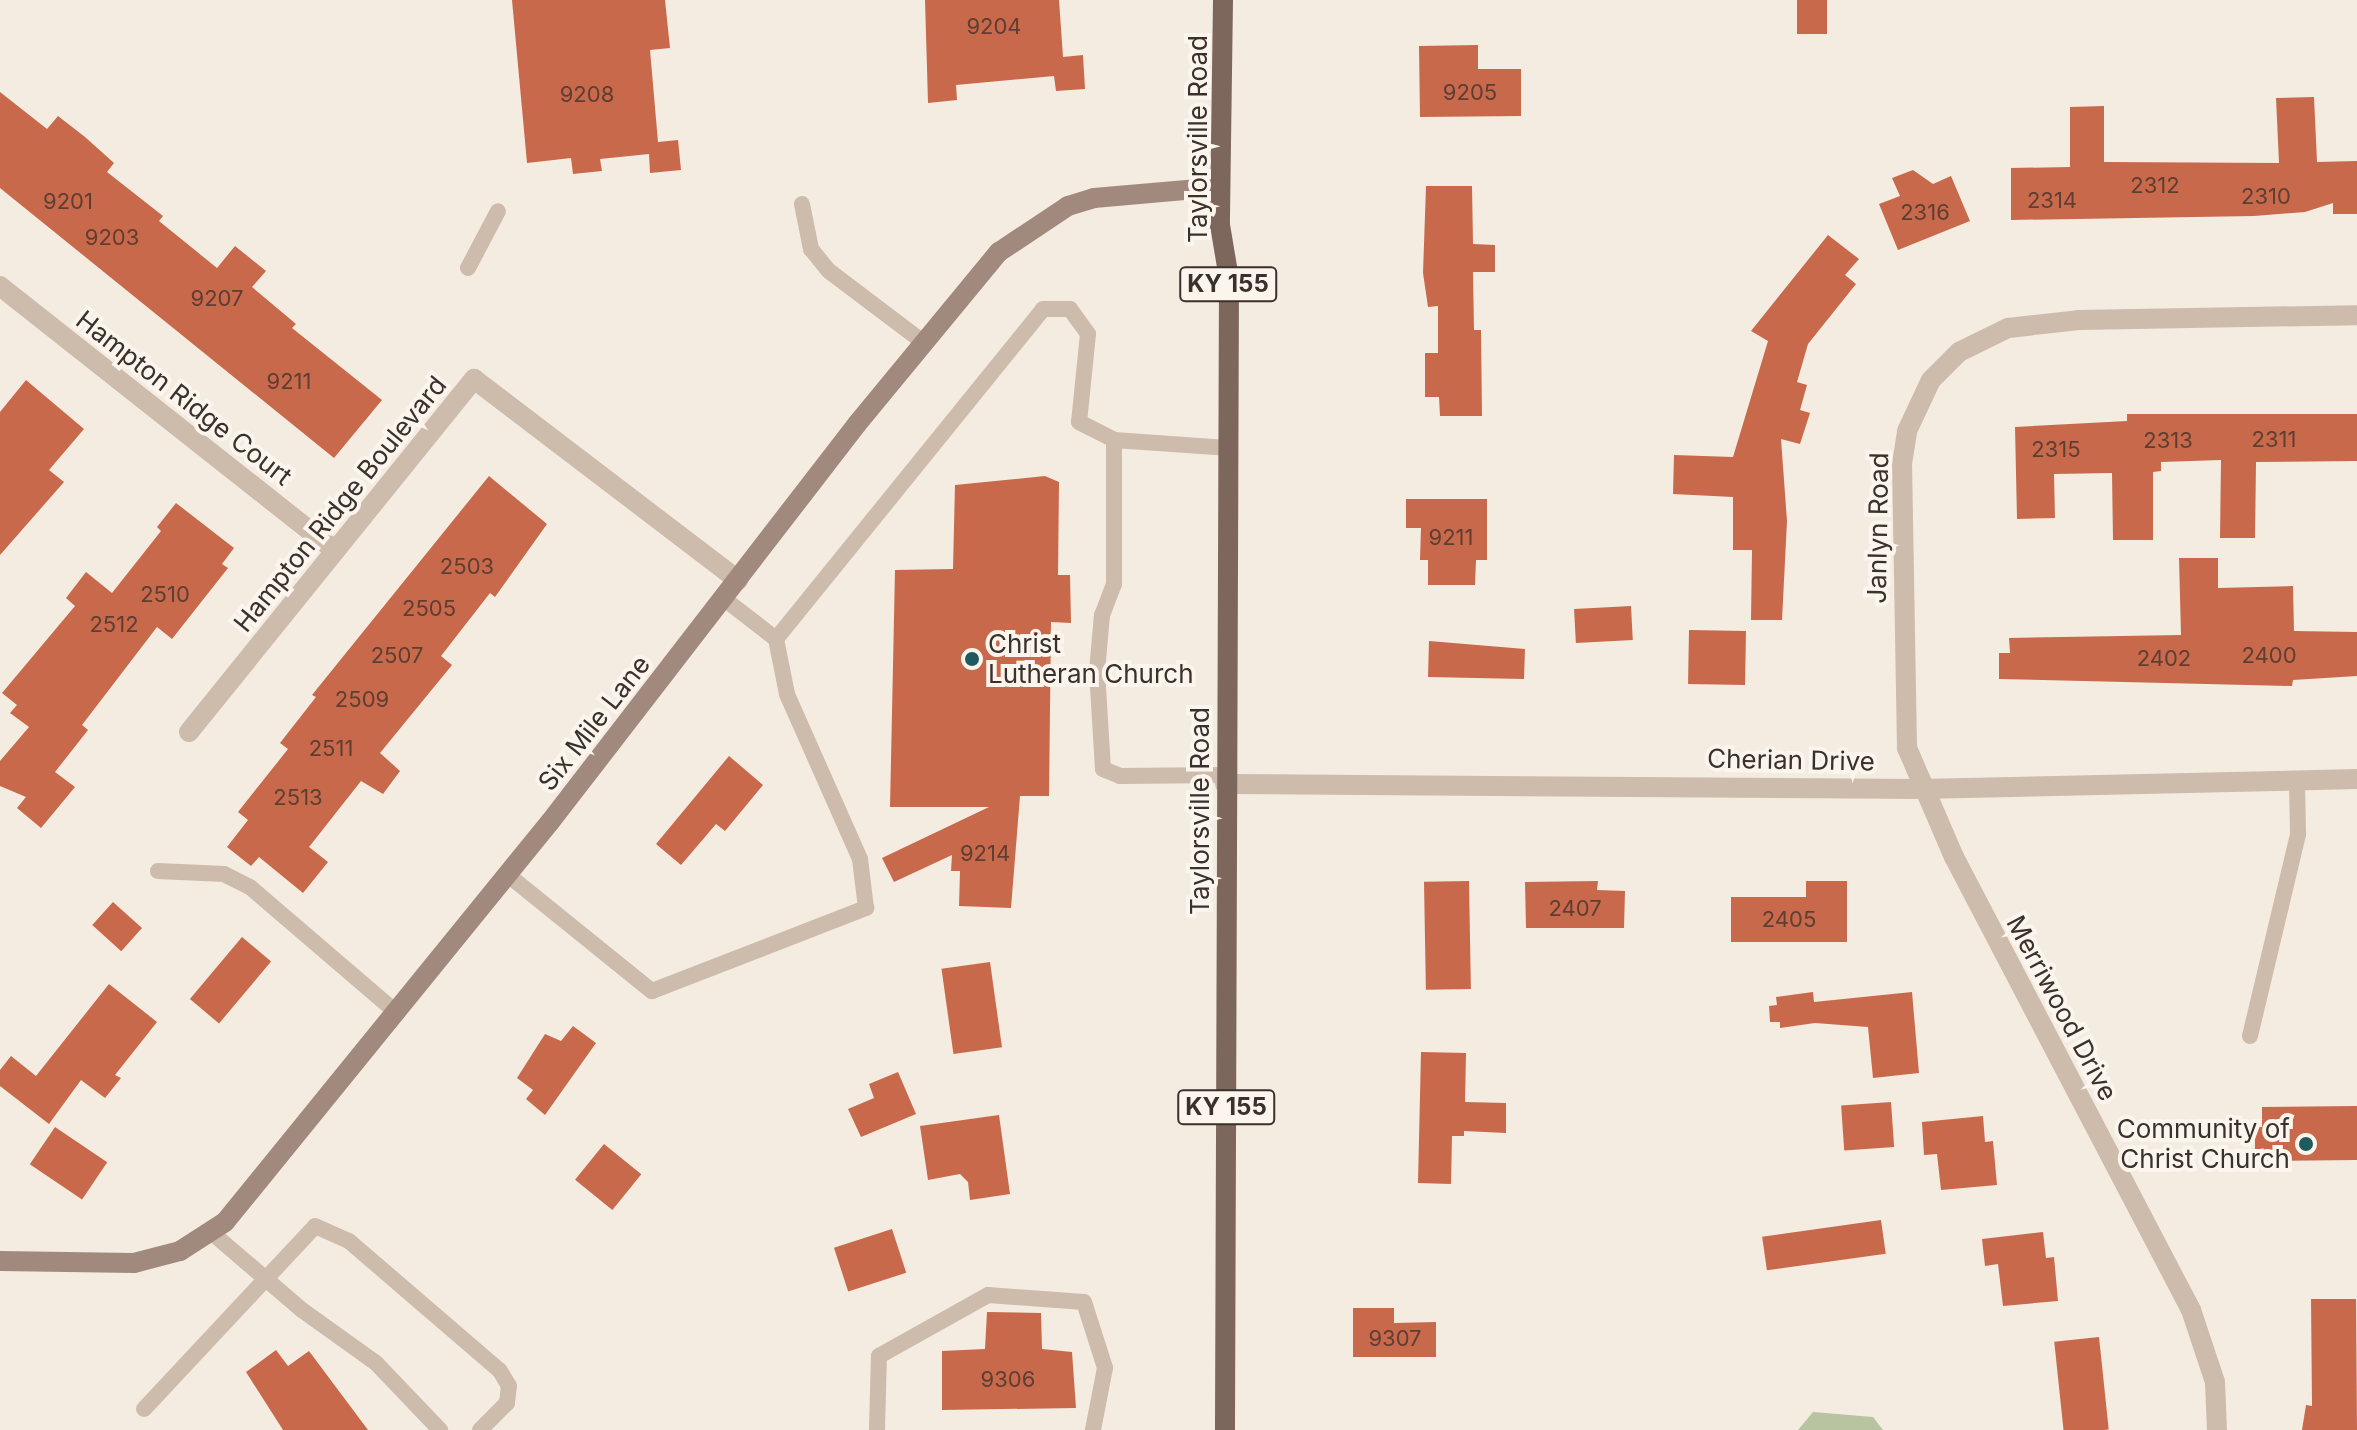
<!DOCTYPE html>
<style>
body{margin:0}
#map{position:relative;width:2357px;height:1430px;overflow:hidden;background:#f4ebe1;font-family:Inter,sans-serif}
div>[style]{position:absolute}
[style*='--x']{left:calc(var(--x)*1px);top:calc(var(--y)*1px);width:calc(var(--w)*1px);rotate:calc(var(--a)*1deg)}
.green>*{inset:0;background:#b8c4a0}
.building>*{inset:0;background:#c8694b;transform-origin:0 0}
.lane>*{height:16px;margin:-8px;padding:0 8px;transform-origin:8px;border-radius:8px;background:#cdbbac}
.street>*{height:20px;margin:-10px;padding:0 10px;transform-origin:10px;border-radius:10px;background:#cdbbac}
.secondary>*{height:20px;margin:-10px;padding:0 10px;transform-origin:10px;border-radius:10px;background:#a18a7d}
.primary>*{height:20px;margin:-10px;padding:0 10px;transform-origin:10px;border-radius:10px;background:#7d675c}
.dots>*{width:22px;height:22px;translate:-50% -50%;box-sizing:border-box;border:4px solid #fbf5ee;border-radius:50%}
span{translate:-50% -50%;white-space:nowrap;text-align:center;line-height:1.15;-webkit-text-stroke:8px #fbf5ee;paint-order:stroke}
.number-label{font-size:22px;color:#5e3e33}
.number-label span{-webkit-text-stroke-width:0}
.shield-label span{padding:2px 6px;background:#fbf5ee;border:2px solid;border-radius:6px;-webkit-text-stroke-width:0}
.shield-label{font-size:24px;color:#3b302b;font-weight:700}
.street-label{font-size:26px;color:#3b302b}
.poi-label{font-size:26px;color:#3b302b}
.left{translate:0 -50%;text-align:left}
.right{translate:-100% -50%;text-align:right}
</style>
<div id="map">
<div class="green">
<i style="clip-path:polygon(1813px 1412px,1873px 1417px,1883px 1430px,1798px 1430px)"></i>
</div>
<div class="building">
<i style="clip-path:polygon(512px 0,665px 0,670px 48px,650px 50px,658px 142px,678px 140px,681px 170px,650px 173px,649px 154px,600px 159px,602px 171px,573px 174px,571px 158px,527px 163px)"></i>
<i style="clip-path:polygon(925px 0,1059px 0,1063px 57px,1083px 55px,1085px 89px,1056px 91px,1054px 76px,956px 85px,957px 100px,928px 103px)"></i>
<i style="left:1797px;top:0;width:30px;height:34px"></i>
<i style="clip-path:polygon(1478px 45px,1478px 69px,1521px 69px,1521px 116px,1420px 117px,1419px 46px)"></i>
<i style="clip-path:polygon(0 92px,47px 129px,58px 116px,85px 137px,114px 163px,107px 172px,163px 216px,159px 221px,217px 268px,235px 246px,266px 271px,252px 287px,296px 324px,292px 328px,382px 400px,334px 458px,0 188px)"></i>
<i style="clip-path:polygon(2314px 97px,2317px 162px,2357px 161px,2357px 214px,2333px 214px,2333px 203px,2305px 212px,2254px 216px,2011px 220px,2011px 168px,2070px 167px,2070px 107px,2104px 106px,2104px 162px,2279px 163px,2276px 98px)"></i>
<i style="clip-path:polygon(1913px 170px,1933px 184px,1951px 176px,1970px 221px,1898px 250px,1879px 204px,1900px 196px,1892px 178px)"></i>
<i style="clip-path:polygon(1426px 186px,1472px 186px,1473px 244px,1495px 245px,1495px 272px,1473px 272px,1474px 330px,1481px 330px,1482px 416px,1440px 416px,1439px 397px,1425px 397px,1425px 353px,1438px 353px,1438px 306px,1428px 307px,1423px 273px)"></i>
<i style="clip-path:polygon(1828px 235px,1859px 259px,1845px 275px,1856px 284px,1808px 344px,1797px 382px,1807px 385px,1800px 410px,1810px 413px,1800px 444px,1781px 439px,1787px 521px,1782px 620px,1751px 620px,1752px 550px,1733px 550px,1733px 497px,1673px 494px,1674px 455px,1733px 457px,1768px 341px,1751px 331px)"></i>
<i style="clip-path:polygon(26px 380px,84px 429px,49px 470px,64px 482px,0 555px,0 412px)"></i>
<i style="clip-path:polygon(2127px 414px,2357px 414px,2357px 461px,2256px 462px,2255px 538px,2220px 538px,2221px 460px,2161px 462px,2161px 471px,2153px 472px,2153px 540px,2113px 540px,2112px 473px,2054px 474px,2055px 518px,2017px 519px,2015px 427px,2127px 421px)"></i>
<i style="clip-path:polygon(489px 476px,547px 524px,495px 597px,490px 593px,441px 656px,452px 665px,380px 753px,400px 771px,383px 794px,361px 781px,309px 847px,328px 862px,303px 893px,259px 857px,251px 866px,227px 847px,248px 820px,238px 812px,288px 749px,280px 743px,316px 697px,312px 695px)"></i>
<i style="clip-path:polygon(1045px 476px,1059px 482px,1058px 575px,1070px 575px,1071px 623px,1051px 622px,1049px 796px,1020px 796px,1011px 908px,959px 906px,960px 871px,951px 871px,952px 855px,894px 882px,882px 858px,989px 807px,890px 807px,895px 570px,953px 569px,955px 485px)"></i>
<i style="clip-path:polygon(1406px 499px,1487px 499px,1487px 560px,1476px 560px,1475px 585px,1428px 585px,1428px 560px,1420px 560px,1421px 528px,1406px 528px)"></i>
<i style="clip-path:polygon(176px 503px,234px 548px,222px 564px,228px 568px,172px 639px,157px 627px,82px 725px,88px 730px,55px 772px,75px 787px,41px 828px,17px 808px,26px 797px,0 786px,0 761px,29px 727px,10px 713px,17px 705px,2px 693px,75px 606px,66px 598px,86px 572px,112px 593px,161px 531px,157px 527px)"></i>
<i style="clip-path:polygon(2179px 558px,2218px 558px,2218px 588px,2293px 586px,2294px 631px,2357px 632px,2357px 676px,2293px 680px,2292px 686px,1999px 679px,1999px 653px,2010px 653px,2009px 638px,2181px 635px)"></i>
<i style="left:1631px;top:606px;width:34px;height:57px;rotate:87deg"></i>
<i style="left:1689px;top:630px;width:57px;height:54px;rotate:1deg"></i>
<i style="clip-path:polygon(1429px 641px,1525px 649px,1524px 679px,1428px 677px)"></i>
<i style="clip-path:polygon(729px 756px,763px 785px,725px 831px,716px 824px,681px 865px,656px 844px)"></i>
<i style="left:1469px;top:881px;width:108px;height:45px;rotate:89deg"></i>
<i style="clip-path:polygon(1598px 881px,1597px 890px,1625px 891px,1624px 928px,1526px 928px,1525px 882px)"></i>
<i style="clip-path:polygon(1806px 881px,1847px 881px,1847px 942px,1731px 942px,1731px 897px,1806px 897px)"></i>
<i style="left:113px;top:902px;width:39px;height:31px;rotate:42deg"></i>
<i style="left:242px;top:937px;width:38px;height:81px;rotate:40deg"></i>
<i style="left:990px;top:962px;width:86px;height:49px;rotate:82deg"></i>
<i style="clip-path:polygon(109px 984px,157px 1022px,115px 1075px,121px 1078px,105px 1098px,81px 1080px,49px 1124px,0 1086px,0 1070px,11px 1056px,36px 1076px)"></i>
<i style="clip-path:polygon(1813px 992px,1814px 1002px,1912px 992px,1919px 1073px,1873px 1078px,1868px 1027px,1815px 1023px,1780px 1028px,1780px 1022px,1770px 1022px,1769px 1006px,1777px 1005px,1776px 997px)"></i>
<i style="clip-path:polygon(573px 1026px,596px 1043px,545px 1115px,526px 1099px,533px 1090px,517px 1078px,545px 1034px,561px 1041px)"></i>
<i style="clip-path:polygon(1421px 1052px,1466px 1053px,1465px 1102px,1506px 1103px,1506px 1133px,1464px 1131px,1464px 1136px,1452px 1136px,1451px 1184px,1418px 1183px)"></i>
<i style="clip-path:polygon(898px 1072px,916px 1114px,861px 1137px,848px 1109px,874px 1098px,869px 1084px)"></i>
<i style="left:1891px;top:1102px;width:45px;height:50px;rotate:86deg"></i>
<i style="clip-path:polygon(2357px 1106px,2357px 1160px,2255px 1161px,2255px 1127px,2262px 1127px,2262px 1107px)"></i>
<i style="clip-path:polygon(999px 1115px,1010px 1194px,970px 1200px,968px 1182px,960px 1174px,928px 1180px,920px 1126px)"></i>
<i style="clip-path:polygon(1983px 1116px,1985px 1142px,1993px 1141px,1997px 1185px,1941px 1190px,1937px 1154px,1924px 1155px,1922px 1122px)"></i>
<i style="left:55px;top:1127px;width:63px;height:45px;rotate:34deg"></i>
<i style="left:604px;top:1144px;width:48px;height:46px;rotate:39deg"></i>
<i style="left:1881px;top:1220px;width:34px;height:120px;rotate:82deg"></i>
<i style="left:892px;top:1229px;width:46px;height:61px;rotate:72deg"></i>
<i style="clip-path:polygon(2043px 1232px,2046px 1258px,2054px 1257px,2058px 1301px,2003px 1306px,1998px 1264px,1985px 1266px,1982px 1239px)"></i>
<i style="clip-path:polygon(2311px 1299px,2356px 1299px,2357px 1430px,2302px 1430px,2306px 1405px,2312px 1406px)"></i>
<i style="clip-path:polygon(1353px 1308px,1394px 1308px,1394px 1323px,1436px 1322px,1436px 1357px,1353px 1357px)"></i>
<i style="clip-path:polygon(987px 1312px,1041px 1313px,1042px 1349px,1072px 1352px,1076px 1408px,942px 1410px,942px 1351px,985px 1349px)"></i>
<i style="left:2099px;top:1337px;width:93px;height:45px;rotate:84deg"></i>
<i style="clip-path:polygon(276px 1350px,288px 1366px,309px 1351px,368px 1430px,283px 1430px,246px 1372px)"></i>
</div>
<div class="lane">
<i style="--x:802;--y:204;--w:46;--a:78.7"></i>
<i style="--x:811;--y:249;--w:28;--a:51"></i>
<i style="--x:829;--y:271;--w:118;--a:37.1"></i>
<i style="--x:468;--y:268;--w:64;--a:-62.2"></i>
<i style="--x:1114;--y:440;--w:144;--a:90"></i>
<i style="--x:1114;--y:584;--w:33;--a:111"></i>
<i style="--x:1102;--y:615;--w:56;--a:95.1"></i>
<i style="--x:1097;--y:671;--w:98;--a:86.5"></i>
<i style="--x:1103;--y:769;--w:18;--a:22"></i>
<i style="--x:1120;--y:776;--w:105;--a:-0.5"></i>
<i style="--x:776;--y:639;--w:424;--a:-51"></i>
<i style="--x:1043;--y:309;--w:27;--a:0"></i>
<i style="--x:1070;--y:309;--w:31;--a:54"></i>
<i style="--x:1088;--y:334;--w:88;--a:95.8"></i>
<i style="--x:1079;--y:422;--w:39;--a:27"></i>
<i style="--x:1114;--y:440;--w:113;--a:4"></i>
<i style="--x:158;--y:871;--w:66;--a:2.6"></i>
<i style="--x:224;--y:874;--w:29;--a:27"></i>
<i style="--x:250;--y:887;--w:194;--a:40.6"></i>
<i style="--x:508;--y:875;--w:185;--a:38.9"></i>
<i style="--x:652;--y:991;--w:230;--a:-21.2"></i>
<i style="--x:866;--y:908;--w:49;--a:-97"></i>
<i style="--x:860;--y:859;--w:180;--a:-113.9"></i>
<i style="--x:787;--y:694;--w:56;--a:-101.3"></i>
<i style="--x:776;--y:639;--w:67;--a:-142.3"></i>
<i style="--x:2250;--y:1036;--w:208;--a:-76.6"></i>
<i style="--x:2298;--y:834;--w:54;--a:-91.1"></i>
<i style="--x:211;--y:1232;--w:120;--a:40.6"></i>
<i style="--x:302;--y:1310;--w:91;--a:35.6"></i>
<i style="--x:376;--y:1363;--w:93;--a:46.3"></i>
<i style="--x:144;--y:1409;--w:250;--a:-46.9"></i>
<i style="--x:315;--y:1226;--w:37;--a:24"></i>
<i style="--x:349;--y:1241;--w:199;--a:40.7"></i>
<i style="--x:500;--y:1371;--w:17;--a:59"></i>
<i style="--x:509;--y:1386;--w:17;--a:97"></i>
<i style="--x:507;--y:1403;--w:38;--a:135"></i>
<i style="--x:877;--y:1430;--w:74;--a:-88.5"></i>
<i style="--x:879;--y:1356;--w:125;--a:-29.2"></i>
<i style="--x:988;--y:1295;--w:96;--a:4.2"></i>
<i style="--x:1084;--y:1302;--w:69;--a:72.3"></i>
<i style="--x:1105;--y:1368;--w:63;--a:101"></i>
</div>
<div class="street">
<i style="--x:0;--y:286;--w:427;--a:38.3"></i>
<i style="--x:189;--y:732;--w:454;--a:-51.1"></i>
<i style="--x:474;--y:379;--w:332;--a:37.3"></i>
<i style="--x:1225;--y:784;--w:696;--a:0.41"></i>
<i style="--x:1921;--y:789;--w:436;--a:-1.3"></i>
<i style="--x:2217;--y:1430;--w:48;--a:-92.4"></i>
<i style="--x:2215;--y:1382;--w:76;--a:-108.4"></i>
<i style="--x:2191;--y:1310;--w:511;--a:-117.62"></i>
<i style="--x:1954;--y:857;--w:119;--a:-113.3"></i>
<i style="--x:1907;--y:748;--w:284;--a:-91"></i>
<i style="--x:1902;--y:464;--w:33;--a:-81"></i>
<i style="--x:1907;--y:431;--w:56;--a:-64.8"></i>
<i style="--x:1931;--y:380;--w:40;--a:-45"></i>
<i style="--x:1959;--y:352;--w:55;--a:-26.1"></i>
<i style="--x:2008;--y:328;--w:71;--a:-6.4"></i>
<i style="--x:2079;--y:320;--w:278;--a:-1"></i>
</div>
<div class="secondary">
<i style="--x:0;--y:1261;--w:134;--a:0.9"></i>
<i style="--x:134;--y:1263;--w:48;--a:-14.6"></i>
<i style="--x:180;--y:1251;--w:54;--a:-32.8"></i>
<i style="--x:225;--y:1222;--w:515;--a:-50.91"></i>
<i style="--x:550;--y:822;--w:503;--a:-52.35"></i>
<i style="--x:857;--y:424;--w:223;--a:-50.5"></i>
<i style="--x:999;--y:252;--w:83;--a:-33.7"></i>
<i style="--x:1068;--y:206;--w:27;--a:-17"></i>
<i style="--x:1094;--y:198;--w:125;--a:-5"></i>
</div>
<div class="primary">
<i style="--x:1223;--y:0;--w:225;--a:90.8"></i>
<i style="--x:1220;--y:225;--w:55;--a:80.5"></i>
<i style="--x:1229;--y:279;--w:1151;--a:90.2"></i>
</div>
<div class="dots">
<i style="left:972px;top:659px;background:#1f5a5e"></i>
<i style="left:2306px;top:1144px;background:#1f5a5e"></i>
</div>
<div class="number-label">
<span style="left:994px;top:27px">9204</span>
<span style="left:1470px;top:93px">9205</span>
<span style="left:587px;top:95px">9208</span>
<span style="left:2155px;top:186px">2312</span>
<span style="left:2266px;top:197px">2310</span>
<span style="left:2052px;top:201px">2314</span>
<span style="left:68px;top:202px">9201</span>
<span style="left:1925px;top:213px">2316</span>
<span style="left:112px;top:238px">9203</span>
<span style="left:217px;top:299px">9207</span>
<span style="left:289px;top:382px">9211</span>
<span style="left:2274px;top:440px">2311</span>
<span style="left:2168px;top:441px">2313</span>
<span style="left:2056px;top:450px">2315</span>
<span style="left:1451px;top:538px">9211</span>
<span style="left:467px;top:567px">2503</span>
<span style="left:165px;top:595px">2510</span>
<span style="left:429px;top:609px">2505</span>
<span style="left:114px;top:625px">2512</span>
<span style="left:397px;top:656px">2507</span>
<span style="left:2269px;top:656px">2400</span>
<span style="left:2164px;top:659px">2402</span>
<span style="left:362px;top:700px">2509</span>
<span style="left:331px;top:749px">2511</span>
<span style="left:298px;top:798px">2513</span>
<span style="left:985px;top:854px">9214</span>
<span style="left:1575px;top:909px">2407</span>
<span style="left:1789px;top:920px">2405</span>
<span style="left:1395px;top:1339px">9307</span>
<span style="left:1008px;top:1380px">9306</span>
</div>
<div class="shield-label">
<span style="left:1228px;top:284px">KY 155</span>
<span style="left:1226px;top:1107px">KY 155</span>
</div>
<div class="street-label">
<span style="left:1198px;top:139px;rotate:-90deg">Taylorsville Road</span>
<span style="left:184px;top:398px;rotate:38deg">Hampton Ridge Court</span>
<span style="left:340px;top:504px;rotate:-51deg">Hampton Ridge Boulevard</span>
<span style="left:1878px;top:528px;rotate:-89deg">Janlyn Road</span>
<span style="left:594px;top:723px;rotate:-52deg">Six Mile Lane</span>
<span style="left:1791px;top:760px;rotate:1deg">Cherian Drive</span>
<span style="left:1200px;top:811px;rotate:-90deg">Taylorsville Road</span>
<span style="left:2062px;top:1008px;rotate:62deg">Merriwood Drive</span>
</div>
<div class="poi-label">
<span class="left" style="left:988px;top:659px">Christ<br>Lutheran Church</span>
<span class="right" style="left:2290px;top:1144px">Community of<br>Christ Church</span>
</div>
</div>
